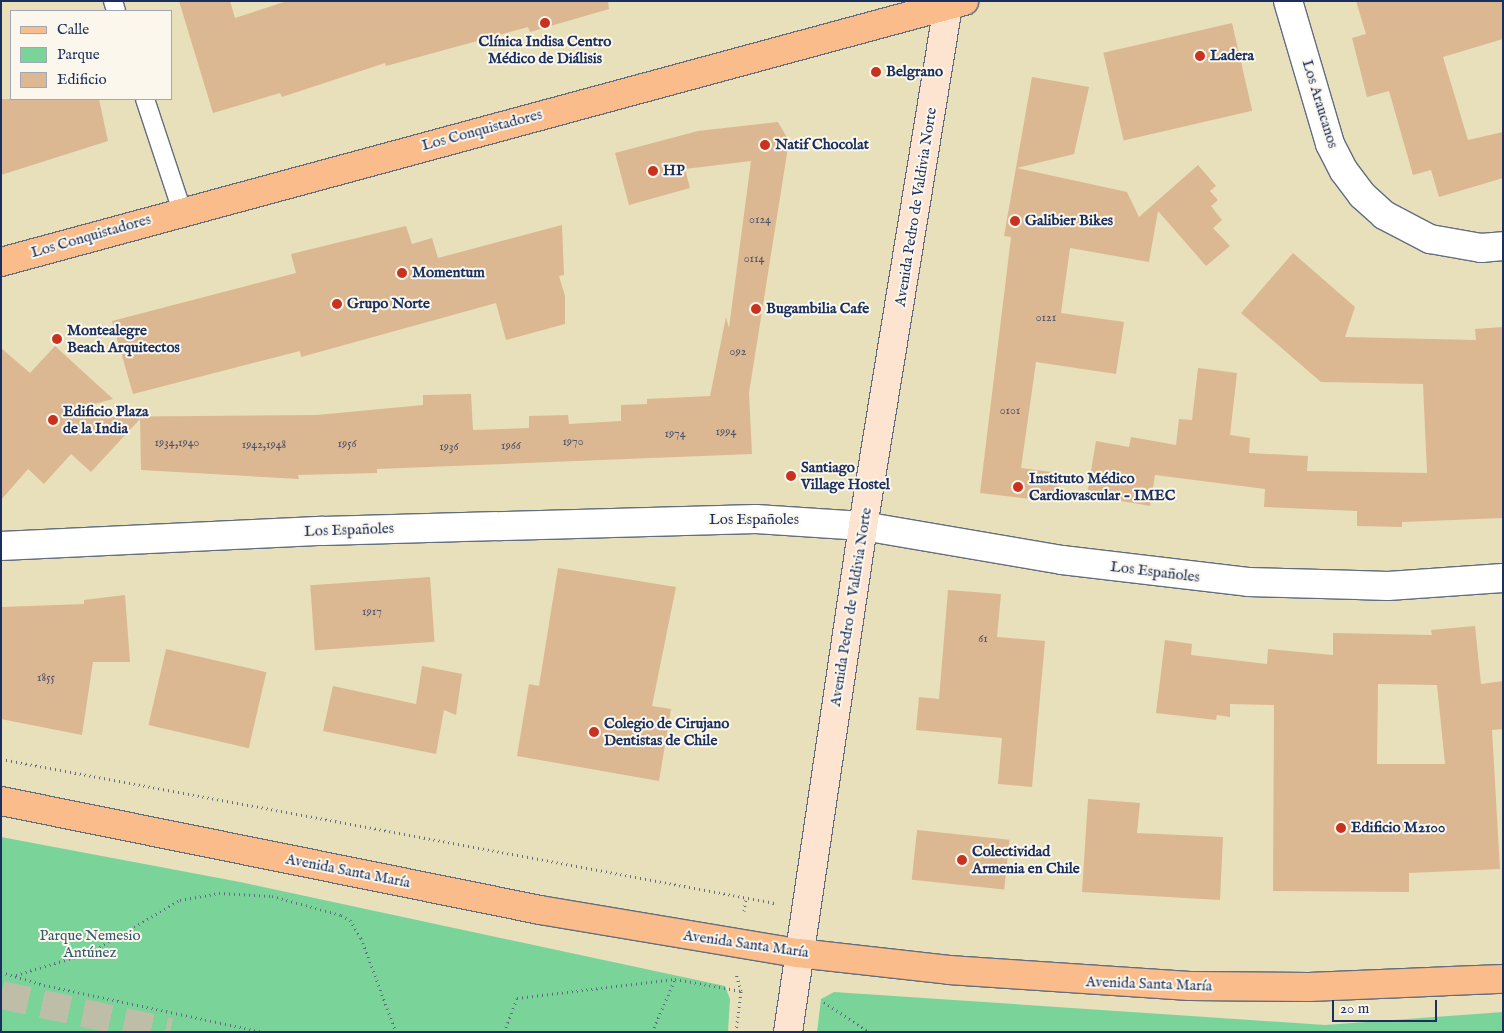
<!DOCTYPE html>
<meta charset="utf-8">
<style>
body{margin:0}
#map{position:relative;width:1504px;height:1033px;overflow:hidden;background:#e7e0bb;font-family:"IM FELL English",serif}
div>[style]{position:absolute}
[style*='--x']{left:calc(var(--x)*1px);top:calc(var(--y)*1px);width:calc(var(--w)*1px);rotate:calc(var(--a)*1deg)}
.green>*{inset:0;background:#7ad49a}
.building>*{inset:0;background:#dbb892;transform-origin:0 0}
.motorway-tunnel>*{height:28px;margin-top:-14px;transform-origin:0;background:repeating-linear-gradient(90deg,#bebda8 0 28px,transparent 0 42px)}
.path>*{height:3px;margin-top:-1.5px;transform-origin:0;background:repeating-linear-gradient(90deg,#626d7f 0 1px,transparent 0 5px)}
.roads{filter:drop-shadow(1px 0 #626d7f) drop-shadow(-1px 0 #626d7f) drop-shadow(0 1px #626d7f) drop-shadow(0 -1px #626d7f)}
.service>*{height:18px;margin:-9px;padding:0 9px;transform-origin:9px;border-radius:9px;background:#fff}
.minor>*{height:28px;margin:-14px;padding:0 14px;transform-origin:14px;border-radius:14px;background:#fff}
.secondary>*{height:28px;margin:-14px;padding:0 14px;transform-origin:14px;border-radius:14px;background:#fde4d0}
.primary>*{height:28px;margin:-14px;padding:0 14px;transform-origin:14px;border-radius:14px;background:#f9bc8a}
.dots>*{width:14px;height:14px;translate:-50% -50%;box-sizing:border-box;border:2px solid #fbf7ec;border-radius:50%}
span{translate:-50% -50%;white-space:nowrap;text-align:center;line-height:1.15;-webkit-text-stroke:4px #fbf7ec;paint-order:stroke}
.number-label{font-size:12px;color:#4b516b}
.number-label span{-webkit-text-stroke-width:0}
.poi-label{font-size:15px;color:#1b2f5e;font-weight:700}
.left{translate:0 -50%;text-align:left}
.street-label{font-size:15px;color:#1b2f5e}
.park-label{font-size:15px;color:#33586d}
.frame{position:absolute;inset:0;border:2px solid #1b2f5e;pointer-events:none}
.legend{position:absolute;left:10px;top:10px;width:162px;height:90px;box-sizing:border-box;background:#fbf7ec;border:1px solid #a1a7b3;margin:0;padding:6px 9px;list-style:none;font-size:15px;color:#1b2f5e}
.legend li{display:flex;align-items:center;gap:10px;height:25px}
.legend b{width:25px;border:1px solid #a1a7b3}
.scale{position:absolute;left:1332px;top:1000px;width:105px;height:22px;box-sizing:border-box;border:2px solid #1b2f5e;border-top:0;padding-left:6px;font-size:15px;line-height:18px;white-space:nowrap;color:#1b2f5e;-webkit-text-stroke:4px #fbf7ec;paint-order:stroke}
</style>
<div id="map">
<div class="green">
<i style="clip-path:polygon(1px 837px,240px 882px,725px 986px,730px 999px,728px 1032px,1px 1032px)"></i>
<i style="clip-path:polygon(834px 992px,1325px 1025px,1503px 1012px,1503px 1032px,817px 1032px,821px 999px)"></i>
</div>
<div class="building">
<i style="clip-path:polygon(179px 1px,230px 1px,235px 18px,287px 1px,608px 1px,609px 9px,530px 32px,528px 27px,386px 66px,385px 63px,282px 97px,280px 93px,213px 113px)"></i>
<i style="clip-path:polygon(1356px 1px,1503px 1px,1503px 39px,1443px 57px,1468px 140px,1503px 132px,1503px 178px,1439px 197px,1431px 170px,1413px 175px,1389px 91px,1367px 97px,1352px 38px,1366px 34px)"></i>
<i style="left:1232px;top:23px;width:90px;height:132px;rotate:77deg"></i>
<i style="clip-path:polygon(1032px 77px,1089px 87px,1074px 154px,1017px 168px,1127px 192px,1139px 217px,1198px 165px,1216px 186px,1210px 191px,1218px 200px,1211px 206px,1222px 220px,1213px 228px,1230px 246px,1206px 266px,1158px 211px,1149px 262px,1070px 248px,1061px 313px,1124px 322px,1116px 374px,1036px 362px,1021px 468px,1060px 473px,1057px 502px,980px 493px,1011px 237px,1004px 236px)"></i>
<i style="clip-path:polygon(1px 99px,99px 99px,108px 141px,1px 175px)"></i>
<i style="clip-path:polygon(778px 122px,789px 141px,749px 393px,752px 454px,377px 469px,377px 473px,298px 475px,299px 479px,141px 470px,140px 419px,91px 472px,71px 454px,44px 484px,28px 469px,1px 500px,1px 348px,30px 373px,55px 346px,113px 399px,83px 407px,84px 417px,317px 415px,423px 405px,423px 395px,471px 394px,473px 430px,529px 428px,529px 416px,568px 415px,569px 424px,621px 421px,621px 405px,647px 404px,647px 399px,710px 396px,726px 317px,729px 328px,751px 161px,685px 169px,690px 188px,629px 205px,615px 153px,698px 131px)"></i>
<i style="clip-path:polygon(562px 225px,564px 275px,559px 276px,565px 296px,565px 324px,506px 340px,496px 303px,301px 357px,300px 351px,133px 394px,112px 321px,296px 273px,291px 254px,406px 226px,412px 244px,432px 238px,438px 258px)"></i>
<i style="clip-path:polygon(1293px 253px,1355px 307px,1345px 337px,1476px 340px,1475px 329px,1503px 327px,1503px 518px,1402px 522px,1402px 527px,1357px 526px,1357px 511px,1264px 507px,1265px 489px,1155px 475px,1150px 506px,1087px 495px,1096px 441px,1129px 447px,1131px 437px,1176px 445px,1179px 419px,1192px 420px,1198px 368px,1237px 373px,1230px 435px,1250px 438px,1249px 453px,1308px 456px,1307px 471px,1427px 473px,1423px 384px,1321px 382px,1241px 313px)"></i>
<i style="clip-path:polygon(558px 568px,676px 587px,652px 706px,671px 709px,659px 781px,517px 756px,529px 684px,539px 686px)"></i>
<i style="left:430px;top:577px;width:65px;height:120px;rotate:86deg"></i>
<i style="clip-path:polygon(948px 590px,1001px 594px,997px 637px,1045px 641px,1032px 787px,998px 784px,1002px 738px,916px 730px,919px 697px,939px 699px)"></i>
<i style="clip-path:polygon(125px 595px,130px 662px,93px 662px,82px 735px,1px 719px,1px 607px,84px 604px,84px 600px)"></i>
<i style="clip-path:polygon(evenodd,1475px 626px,1481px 684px,1503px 681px,1503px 729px,1492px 730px,1500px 869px,1409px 873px,1409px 892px,1273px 891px,1274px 705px,1230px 704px,1230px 717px,1217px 715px,1216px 720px,1156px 713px,1165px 640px,1192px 644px,1191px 655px,1267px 664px,1268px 649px,1333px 655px,1333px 633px,1432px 635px,1431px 630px,1475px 626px,1378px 684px,1437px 685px,1445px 764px,1377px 764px,1378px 684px)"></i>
<i style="left:166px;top:649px;width:103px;height:78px;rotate:13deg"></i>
<i style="clip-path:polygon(422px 666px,462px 674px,456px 715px,444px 710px,436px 754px,323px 731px,333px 686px,416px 704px)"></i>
<i style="clip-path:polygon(1088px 799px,1140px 803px,1137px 833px,1223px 837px,1220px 900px,1082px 892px)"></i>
<i style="left:917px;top:830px;width:93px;height:50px;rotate:6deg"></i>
</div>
<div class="motorway-tunnel">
<i style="--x:1;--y:995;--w:173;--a:12.3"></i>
</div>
<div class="path">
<i style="--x:1;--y:759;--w:787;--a:10.54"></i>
<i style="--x:744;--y:911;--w:12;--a:-81"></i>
<i style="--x:1;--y:972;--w:45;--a:16.8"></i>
<i style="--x:44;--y:985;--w:225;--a:12.1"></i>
<i style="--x:16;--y:975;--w:78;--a:-17"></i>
<i style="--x:91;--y:952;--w:103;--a:-30.3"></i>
<i style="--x:180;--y:900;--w:40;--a:-10"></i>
<i style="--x:219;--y:893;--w:53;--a:3.2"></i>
<i style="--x:272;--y:896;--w:72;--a:15.4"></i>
<i style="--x:341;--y:915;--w:10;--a:29"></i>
<i style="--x:350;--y:920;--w:21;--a:59"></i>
<i style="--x:361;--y:938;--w:100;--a:69.6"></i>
<i style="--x:824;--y:1002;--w:54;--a:33.7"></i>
<i style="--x:504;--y:1032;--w:36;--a:-69"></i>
<i style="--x:517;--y:998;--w:159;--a:-6.9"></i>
<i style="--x:652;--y:1032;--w:58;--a:-66.5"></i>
<i style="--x:675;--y:979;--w:67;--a:10.3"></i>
<i style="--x:741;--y:991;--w:18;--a:-106"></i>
<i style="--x:736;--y:1032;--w:41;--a:-83"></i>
</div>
<div class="roads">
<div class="service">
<i style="--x:113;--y:1;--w:10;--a:73"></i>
<i style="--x:145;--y:99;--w:118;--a:71.7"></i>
</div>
<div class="minor">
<i style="--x:1288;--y:1;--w:149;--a:73.6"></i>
<i style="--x:1330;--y:144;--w:30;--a:63"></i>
<i style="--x:1344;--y:171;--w:30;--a:53"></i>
<i style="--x:1362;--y:195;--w:30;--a:42"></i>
<i style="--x:1384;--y:215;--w:52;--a:27.6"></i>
<i style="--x:1430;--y:239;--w:52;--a:10"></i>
<i style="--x:1481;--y:248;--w:22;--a:-5"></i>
<i style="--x:1;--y:546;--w:322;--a:-2.7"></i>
<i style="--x:323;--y:531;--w:433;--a:-1.6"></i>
<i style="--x:756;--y:519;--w:107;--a:3.7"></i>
<i style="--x:863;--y:526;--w:202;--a:9.7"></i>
<i style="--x:1062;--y:560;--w:187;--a:6.7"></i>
<i style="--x:1248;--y:582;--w:140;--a:1.6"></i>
<i style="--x:1388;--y:586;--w:115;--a:-4"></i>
</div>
<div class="secondary">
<i style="--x:788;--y:1032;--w:512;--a:-81.57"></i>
<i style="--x:863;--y:526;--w:527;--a:-80.72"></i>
</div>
<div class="primary">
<i style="--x:1;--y:262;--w:998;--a:-15.16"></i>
<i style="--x:1;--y:801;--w:550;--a:11.43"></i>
<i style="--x:540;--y:910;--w:262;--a:9.5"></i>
<i style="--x:798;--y:953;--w:152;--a:6.4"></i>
<i style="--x:949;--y:970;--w:241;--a:3.8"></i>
<i style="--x:1189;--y:986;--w:120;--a:0.5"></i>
<i style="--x:1309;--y:987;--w:194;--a:-2.4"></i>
</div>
</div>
<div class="dots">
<i style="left:545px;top:23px;background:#c8321e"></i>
<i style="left:1200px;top:56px;background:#c8321e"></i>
<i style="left:876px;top:72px;background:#c8321e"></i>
<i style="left:765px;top:145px;background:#c8321e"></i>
<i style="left:653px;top:171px;background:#c8321e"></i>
<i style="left:1015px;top:221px;background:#c8321e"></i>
<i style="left:402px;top:273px;background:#c8321e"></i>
<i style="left:337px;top:304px;background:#c8321e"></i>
<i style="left:756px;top:309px;background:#c8321e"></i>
<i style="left:57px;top:339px;background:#c8321e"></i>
<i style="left:53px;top:420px;background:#c8321e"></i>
<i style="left:791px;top:476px;background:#c8321e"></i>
<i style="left:1018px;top:487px;background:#c8321e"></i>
<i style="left:594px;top:732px;background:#c8321e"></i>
<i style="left:1341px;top:828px;background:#c8321e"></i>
<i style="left:962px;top:860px;background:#c8321e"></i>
</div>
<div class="number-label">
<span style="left:760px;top:220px">0124</span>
<span style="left:754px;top:259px">0114</span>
<span style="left:1046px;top:318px">0121</span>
<span style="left:738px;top:352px">092</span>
<span style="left:1010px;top:411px">0101</span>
<span style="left:726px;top:432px">1994</span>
<span style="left:675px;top:434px">1974</span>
<span style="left:573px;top:442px">1970</span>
<span style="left:177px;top:443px">1934,1940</span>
<span style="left:347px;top:444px">1956</span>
<span style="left:264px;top:445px">1942,1948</span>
<span style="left:511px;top:446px">1966</span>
<span style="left:449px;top:447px">1936</span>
<span style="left:372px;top:612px">1917</span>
<span style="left:983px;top:639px">61</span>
<span style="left:46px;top:678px">1855</span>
</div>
<div class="poi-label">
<span style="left:545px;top:50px">Clínica Indisa Centro<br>Médico de Diálisis</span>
<span class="left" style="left:1210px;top:56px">Ladera</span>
<span class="left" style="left:886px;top:72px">Belgrano</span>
<span class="left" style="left:775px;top:145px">Natif Chocolat</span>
<span class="left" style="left:663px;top:171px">HP</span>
<span class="left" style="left:1025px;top:221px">Galibier Bikes</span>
<span class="left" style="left:412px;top:273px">Momentum</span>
<span class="left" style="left:347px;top:304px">Grupo Norte</span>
<span class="left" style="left:766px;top:309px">Bugambilia Cafe</span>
<span class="left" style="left:67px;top:339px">Montealegre<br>Beach Arquitectos</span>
<span class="left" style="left:63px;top:420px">Edificio Plaza<br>de la India</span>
<span class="left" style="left:801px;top:476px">Santiago<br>Village Hostel</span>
<span class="left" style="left:1029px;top:487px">Instituto Médico<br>Cardiovascular - IMEC</span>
<span class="left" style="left:604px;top:732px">Colegio de Cirujano<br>Dentistas de Chile</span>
<span class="left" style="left:1351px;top:828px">Edificio M2100</span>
<span class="left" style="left:972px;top:860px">Colectividad<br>Armenia en Chile</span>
</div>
<div class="street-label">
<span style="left:1320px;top:104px;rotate:73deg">Los Araucanos</span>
<span style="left:482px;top:130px;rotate:-15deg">Los Conquistadores</span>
<span style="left:916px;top:207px;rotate:-81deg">Avenida Pedro de Valdivia Norte</span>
<span style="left:91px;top:236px;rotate:-16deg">Los Conquistadores</span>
<span style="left:754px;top:520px">Los Españoles</span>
<span style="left:349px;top:530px;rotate:-2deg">Los Españoles</span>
<span style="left:1155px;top:572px;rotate:7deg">Los Españoles</span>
<span style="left:851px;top:607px;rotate:-81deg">Avenida Pedro de Valdivia Norte</span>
<span style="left:348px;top:871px;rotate:11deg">Avenida Santa María</span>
<span style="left:746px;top:944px;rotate:8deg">Avenida Santa María</span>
<span style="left:1149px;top:984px;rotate:2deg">Avenida Santa María</span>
</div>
<div class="park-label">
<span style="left:90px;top:944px">Parque Nemesio<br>Antúnez</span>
</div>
<div class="frame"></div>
<ul class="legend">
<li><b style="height:6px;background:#f9bc8a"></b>Calle</li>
<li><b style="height:14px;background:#7ad49a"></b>Parque</li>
<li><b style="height:14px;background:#dbb892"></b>Edificio</li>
</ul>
<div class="scale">20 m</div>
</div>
